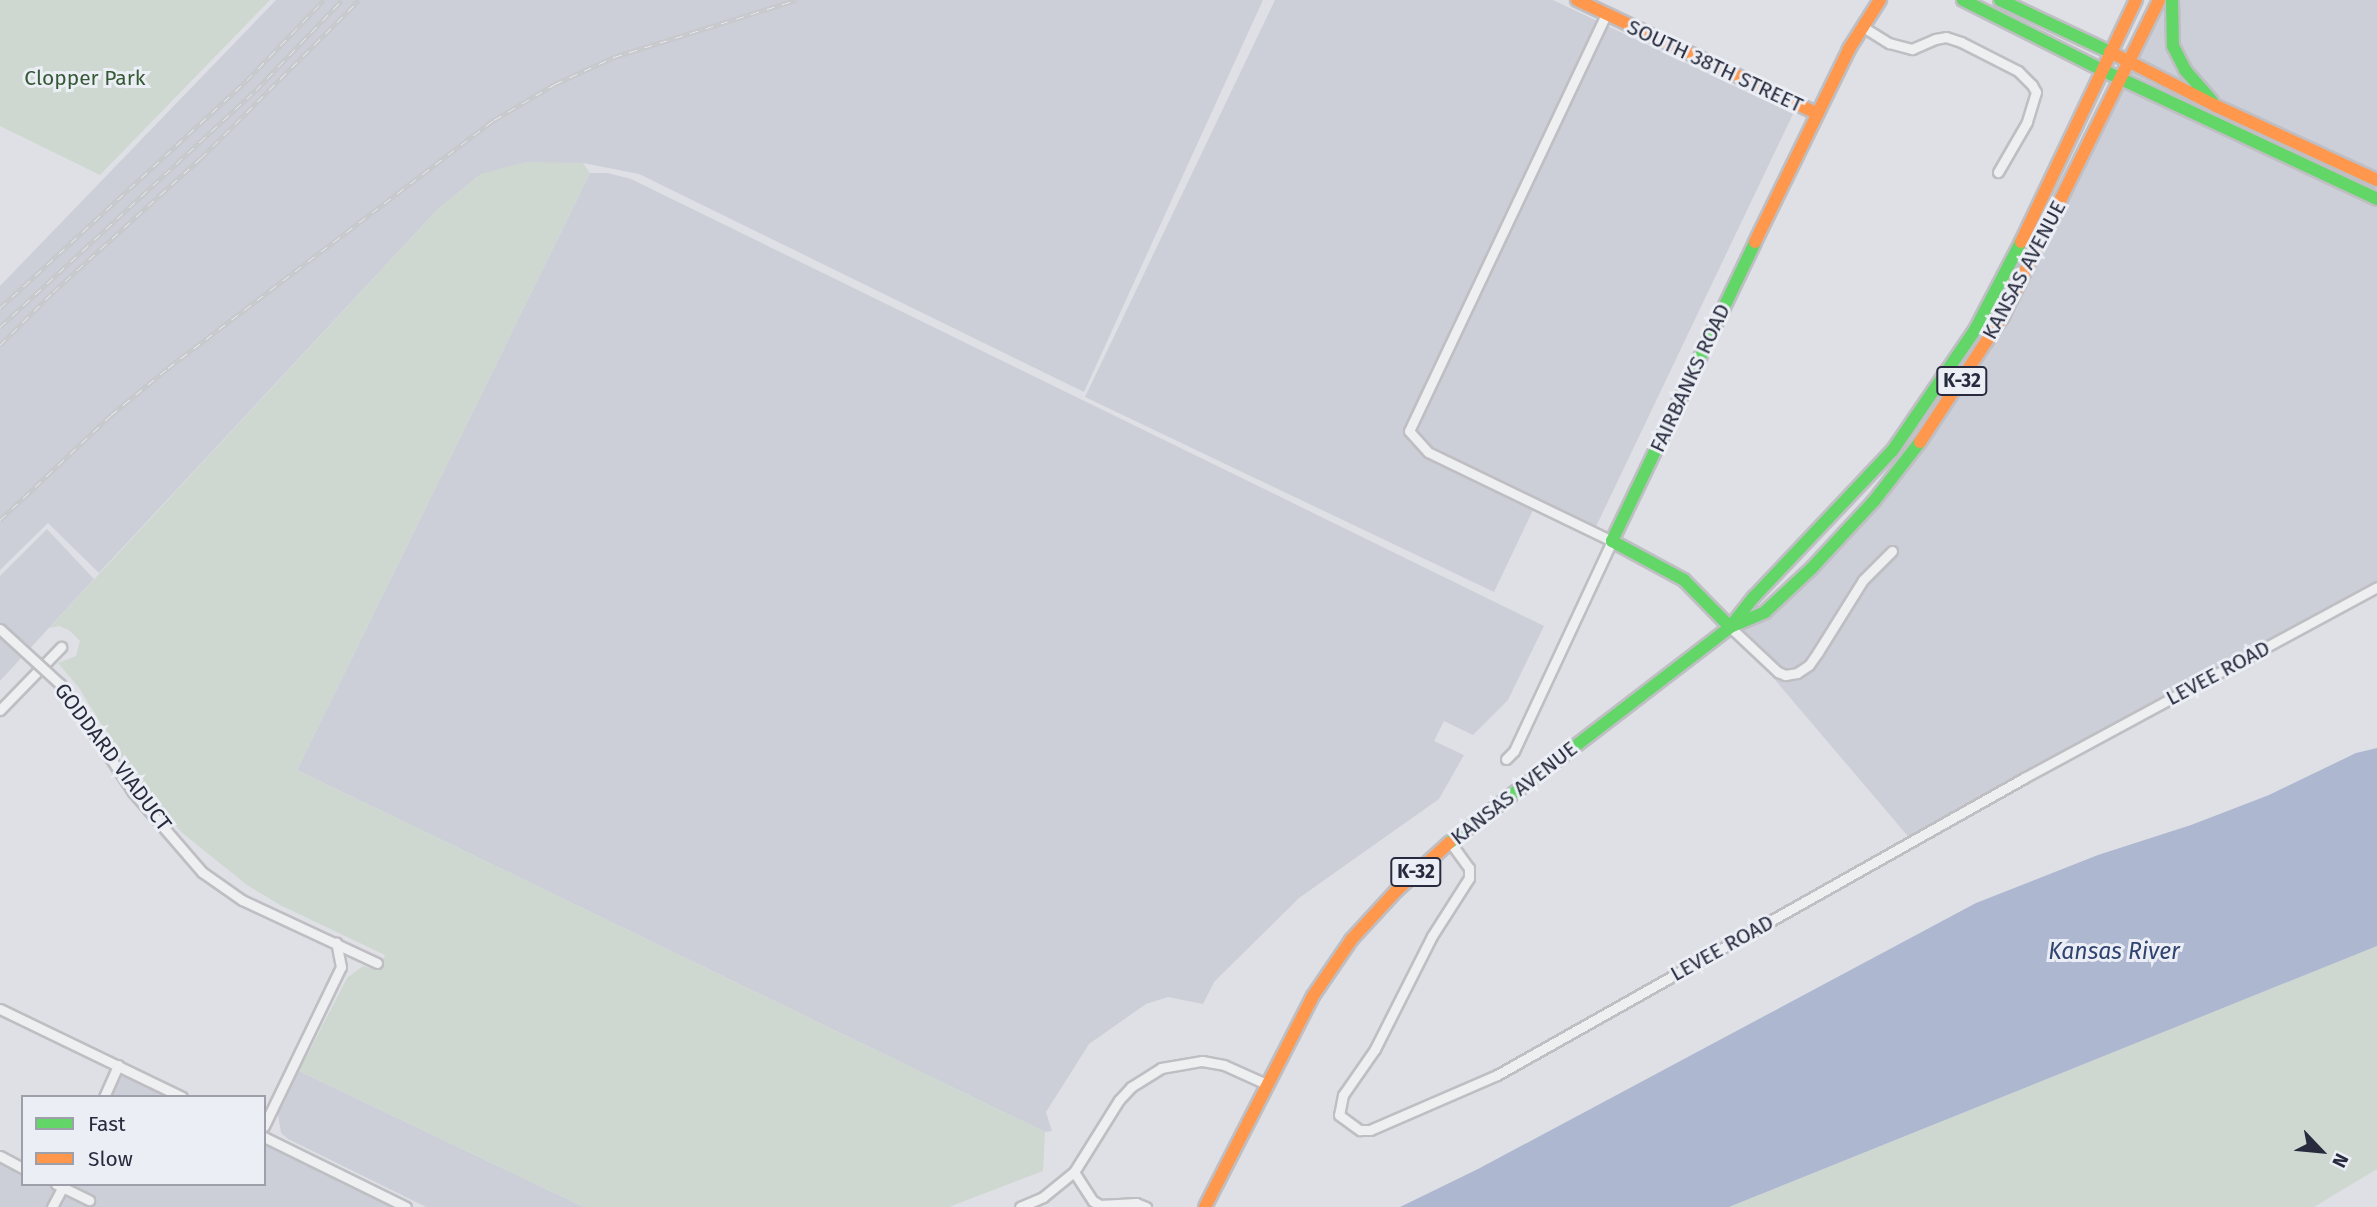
<!DOCTYPE html>
<style>
body{margin:0}
#map{position:relative;width:2377px;height:1207px;overflow:hidden;background:#dfe0e5;font-family:"Fira Sans",sans-serif}
div>[style]{position:absolute}
[style*='--x']{left:calc(var(--x)*1px);top:calc(var(--y)*1px);width:calc(var(--w)*1px);rotate:calc(var(--a)*1deg)}
.built>*{inset:0;background:#cdcfd8}
.green>*{inset:0;background:#ced8d0}
.water>*{inset:0;background:#adb8d0}
.roads{filter:drop-shadow(2px 0 #bebec3) drop-shadow(-2px 0 #bebec3) drop-shadow(0 2px #bebec3) drop-shadow(0 -2px #bebec3)}
.street>*{height:9px;margin:-4.5px;padding:0 4.5px;transform-origin:4.5px;border-radius:4.5px;background:#eeeff1}
.fast>*{height:12px;margin:-6px;padding:0 6px;transform-origin:6px;border-radius:6px;background:#63d668}
.slow>*{height:12px;margin:-6px;padding:0 6px;transform-origin:6px;border-radius:6px;background:#ff974d}
.rail>*{height:5px;margin-top:-2.5px;transform-origin:0;background:repeating-linear-gradient(90deg,#eceef5 0 8px,#c8c9cc 0 16px);box-sizing:border-box;border-block:2px solid #c8c9cc}
.bridges{filter:drop-shadow(2px 0 #bebec3) drop-shadow(-2px 0 #bebec3) drop-shadow(0 2px #bebec3) drop-shadow(0 -2px #bebec3)}
.street-bridge>*{height:9px;margin:-4.5px;padding:0 4.5px;transform-origin:4.5px;border-radius:4.5px;background:#eeeff1}
span{translate:-50% -50%;white-space:nowrap;text-align:center;line-height:1.15;-webkit-text-stroke:6px #eceef5;paint-order:stroke}
.shield-label span{padding:2px 5px;background:#eceef5;border:2px solid;border-radius:5px;-webkit-text-stroke-width:0}
.shield-label{font-size:19px;color:#272b3d;font-weight:700}
.street-label{font-size:21px;color:#272b3d}
.park-label{font-size:21px;color:#355934}
.water-label{font-size:23px;color:#314370;font-style:italic}
.legend{position:absolute;left:21px;top:1095px;width:245px;height:91px;box-sizing:border-box;background:#eceef5;border:2px solid #9da0ab;margin:0;padding:9px 12px;list-style:none;font-size:21px;color:#272b3d}
.legend li{display:flex;align-items:center;gap:14px;height:35px}
.legend b{width:35px;border:2px solid #9da0ab}
.north{position:absolute;left:2286px;top:1116px;width:70px;height:70px;-webkit-text-stroke:5px #eceef5;paint-order:stroke;rotate:116deg;font-size:19px;font-weight:700;line-height:28px;text-align:center;color:#272b3d}
.north::after{content:'';display:block;margin:auto;width:24px;height:32px;background:#272b3d;clip-path:polygon(50% 0,100% 100%,50% 72%,0 100%)}
</style>
<div id="map">
<div class="built">
<i style="clip-path:polygon(276px 0,1263px 0,1084px 392px,639px 174px,583px 163px,481px 174px,438px 209px,99px 573px,48px 523px,0 570px,0 286px)"></i>
<i style="clip-path:polygon(1275px 0,1553px 0,1793px 114px,1592px 535px,1534px 508px,1494px 592px,1085px 397px)"></i>
<i style="clip-path:polygon(2159px 0,2377px 0,2377px 582px,1912px 841px,1730px 627px,1765px 612px,1811px 569px,1967px 374px)"></i>
<i style="clip-path:polygon(590px 173px,608px 173px,631px 179px,1544px 626px,1508px 700px,1473px 735px,1444px 721px,1434px 741px,1464px 755px,1439px 799px,1299px 898px,1214px 982px,1203px 1004px,1168px 997px,1146px 1004px,1089px 1044px,1046px 1112px,1052px 1131px,1045px 1132px,297px 770px)"></i>
<i style="clip-path:polygon(47px 529px,94px 579px,0 681px,0 576px)"></i>
<i style="clip-path:polygon(299px 1071px,584px 1207px,426px 1207px,288px 1139px,281px 1133px,278px 1114px)"></i>
<i style="clip-path:polygon(124px 1074px,128px 1075px,172px 1097px,109px 1097px,117px 1080px)"></i>
<i style="clip-path:polygon(264px 1142px,395px 1207px,0 1207px,0 1161px,23px 1172px,23px 1184px,47px 1184px,63px 1192px,68px 1184px,264px 1184px)"></i>
</div>
<div class="green">
<i style="clip-path:polygon(0 0,270px 0,100px 175px,0 126px)"></i>
<i style="clip-path:polygon(525px 162px,583px 163px,590px 173px,297px 770px,1045px 1132px,1043px 1171px,949px 1207px,584px 1207px,299px 1071px,347px 978px,363px 966px,378px 970px,385px 955px,280px 905px,247px 885px,181px 832px,129px 769px,79px 688px,58px 663px,76px 656px,80px 641px,69px 630px,59px 626px,49px 628px,438px 209px,481px 174px)"></i>
<i style="clip-path:polygon(2377px 946px,2377px 1169px,2314px 1207px,1729px 1207px)"></i>
</div>
<div class="water">
<i style="clip-path:polygon(2377px 748px,2377px 946px,1729px 1207px,1400px 1207px,1478px 1169px,1976px 903px,2098px 855px,2191px 825px,2269px 795px,2356px 753px)"></i>
</div>
<div class="roads">
<div class="street">
<i style="--x:1863;--y:27;--w:31;--a:32"></i>
<i style="--x:1889;--y:43;--w:24;--a:15"></i>
<i style="--x:1912;--y:49;--w:25;--a:-23"></i>
<i style="--x:1935;--y:39;--w:11;--a:-10"></i>
<i style="--x:1946;--y:37;--w:16;--a:18"></i>
<i style="--x:1961;--y:42;--w:64;--a:27"></i>
<i style="--x:2018;--y:71;--w:20;--a:45"></i>
<i style="--x:2032;--y:85;--w:8;--a:60"></i>
<i style="--x:2036;--y:92;--w:31;--a:107"></i>
<i style="--x:2027;--y:122;--w:58;--a:120.1"></i>
<i style="--x:1730;--y:627;--w:66;--a:43.2"></i>
<i style="--x:1778;--y:672;--w:8;--a:23"></i>
<i style="--x:1785;--y:675;--w:12;--a:-9"></i>
<i style="--x:1797;--y:673;--w:14;--a:-34"></i>
<i style="--x:1809;--y:665;--w:16;--a:-55"></i>
<i style="--x:1818;--y:652;--w:85;--a:-58"></i>
<i style="--x:1863;--y:580;--w:41;--a:-45"></i>
<i style="--x:0;--y:710;--w:88;--a:-45.9"></i>
<i style="--x:84;--y:718;--w:89;--a:56.5"></i>
<i style="--x:133;--y:792;--w:106;--a:49.2"></i>
<i style="--x:202;--y:872;--w:49;--a:35"></i>
<i style="--x:242;--y:900;--w:149;--a:25"></i>
<i style="--x:1506;--y:759;--w:11;--a:-45"></i>
<i style="--x:1514;--y:751;--w:232;--a:-65"></i>
<i style="--x:1612;--y:541;--w:204;--a:-154.2"></i>
<i style="--x:1428;--y:452;--w:28;--a:-132"></i>
<i style="--x:1409;--y:431;--w:461;--a:-64.7"></i>
<i style="--x:1450;--y:842;--w:32;--a:54"></i>
<i style="--x:1469;--y:868;--w:10;--a:90"></i>
<i style="--x:1469;--y:878;--w:69;--a:122.5"></i>
<i style="--x:1432;--y:936;--w:127;--a:116.8"></i>
<i style="--x:1375;--y:1049;--w:56;--a:124.8"></i>
<i style="--x:1343;--y:1095;--w:20;--a:101"></i>
<i style="--x:1339;--y:1115;--w:26;--a:36"></i>
<i style="--x:1360;--y:1130;--w:10;--a:0"></i>
<i style="--x:1370;--y:1130;--w:138;--a:-23.4"></i>
<i style="--x:1497;--y:1075;--w:605;--a:-29.4"></i>
<i style="--x:2024;--y:778;--w:401;--a:-28.4"></i>
<i style="--x:0;--y:1009;--w:202;--a:25.8"></i>
<i style="--x:104;--y:1097;--w:35;--a:-66"></i>
<i style="--x:264;--y:1126;--w:177;--a:-64.2"></i>
<i style="--x:341;--y:967;--w:25;--a:-101"></i>
<i style="--x:264;--y:1137;--w:158;--a:26.2"></i>
<i style="--x:0;--y:1156;--w:26;--a:28"></i>
<i style="--x:1074;--y:1172;--w:35;--a:57"></i>
<i style="--x:1093;--y:1201;--w:8;--a:30"></i>
<i style="--x:1100;--y:1205;--w:36;--a:-3"></i>
<i style="--x:1136;--y:1203;--w:11;--a:22"></i>
<i style="--x:56;--y:1184;--w:37;--a:26"></i>
<i style="--x:52;--y:1207;--w:26;--a:-62"></i>
<i style="--x:1020;--y:1207;--w:25;--a:-23"></i>
<i style="--x:1043;--y:1197;--w:40;--a:-39"></i>
<i style="--x:1074;--y:1172;--w:85;--a:-58"></i>
<i style="--x:1119;--y:1100;--w:18;--a:-47"></i>
<i style="--x:1131;--y:1087;--w:36;--a:-32"></i>
<i style="--x:1161;--y:1068;--w:42;--a:-9.7"></i>
<i style="--x:1202;--y:1061;--w:22;--a:10"></i>
<i style="--x:1224;--y:1065;--w:46;--a:24.3"></i>
</div>
<div class="fast">
<i style="--x:1963;--y:0;--w:156;--a:26.7"></i>
<i style="--x:2000;--y:0;--w:122;--a:25.3"></i>
<i style="--x:2172;--y:0;--w:46;--a:88.8"></i>
<i style="--x:2173;--y:46;--w:27;--a:63"></i>
<i style="--x:2185;--y:70;--w:41;--a:48.9"></i>
<i style="--x:2102;--y:70;--w:304;--a:25.1"></i>
<i style="--x:1731;--y:626;--w:37;--a:-52"></i>
<i style="--x:1754;--y:597;--w:202;--a:-46.6"></i>
<i style="--x:1893;--y:450;--w:145;--a:-55.7"></i>
<i style="--x:1975;--y:330;--w:99;--a:-62.4"></i>
<i style="--x:1730;--y:627;--w:66;--a:-134.4"></i>
<i style="--x:1684;--y:580;--w:82;--a:-151.6"></i>
<i style="--x:1612;--y:541;--w:331;--a:-64.4"></i>
<i style="--x:1449;--y:843;--w:354;--a:-37.5"></i>
<i style="--x:1730;--y:627;--w:38;--a:-23"></i>
<i style="--x:1765;--y:612;--w:63;--a:-43.1"></i>
<i style="--x:1811;--y:569;--w:93;--a:-47.2"></i>
<i style="--x:1874;--y:501;--w:75;--a:-52.1"></i>
</div>
<div class="slow">
<i style="--x:1577;--y:0;--w:264;--a:25.3"></i>
<i style="--x:2110;--y:52;--w:119;--a:27"></i>
<i style="--x:2216;--y:106;--w:177;--a:24.7"></i>
<i style="--x:1755;--y:242;--w:215;--a:-64"></i>
<i style="--x:1849;--y:49;--w:58;--a:-57.7"></i>
<i style="--x:2021;--y:242;--w:268;--a:-64.6"></i>
<i style="--x:1920;--y:442;--w:151;--a:-56.6"></i>
<i style="--x:2003;--y:316;--w:352;--a:-63.7"></i>
<i style="--x:1205;--y:1207;--w:237;--a:-62.9"></i>
<i style="--x:1313;--y:996;--w:68;--a:-55.8"></i>
<i style="--x:1351;--y:940;--w:67;--a:-47.4"></i>
<i style="--x:1396;--y:891;--w:72;--a:-42.2"></i>
</div>
</div>
<div class="rail">
<i style="--x:0;--y:308;--w:336;--a:-42.7"></i>
<i style="--x:247;--y:80;--w:111;--a:-46.1"></i>
<i style="--x:0;--y:327;--w:349;--a:-42.8"></i>
<i style="--x:256;--y:90;--w:124;--a:-46.3"></i>
<i style="--x:0;--y:345;--w:75;--a:-45"></i>
<i style="--x:53;--y:292;--w:200;--a:-42.2"></i>
<i style="--x:201;--y:158;--w:223;--a:-45"></i>
<i style="--x:0;--y:520;--w:153;--a:-43.4"></i>
<i style="--x:111;--y:415;--w:74;--a:-39.5"></i>
<i style="--x:168;--y:368;--w:410;--a:-37.3"></i>
<i style="--x:494;--y:120;--w:71;--a:-30.5"></i>
<i style="--x:555;--y:84;--w:65;--a:-24.6"></i>
<i style="--x:614;--y:57;--w:191;--a:-17.4"></i>
</div>
<div class="bridges">
<div class="street-bridge">
<i style="--x:0;--y:629;--w:81;--a:42.5"></i>
<i style="--x:60;--y:684;--w:42;--a:54.8"></i>
</div>
</div>
<div class="shield-label">
<span style="left:1962px;top:381px">K-32</span>
<span style="left:1416px;top:872px">K-32</span>
</div>
<div class="street-label">
<span style="left:1715px;top:66px;rotate:25deg">SOUTH 38TH STREET</span>
<span style="left:2024px;top:270px;rotate:-62deg">KANSAS AVENUE</span>
<span style="left:1690px;top:378px;rotate:-65deg">FAIRBANKS ROAD</span>
<span style="left:2218px;top:673px;rotate:-28deg">LEVEE ROAD</span>
<span style="left:113px;top:757px;rotate:53deg">GODDARD VIADUCT</span>
<span style="left:1514px;top:793px;rotate:-38deg">KANSAS AVENUE</span>
<span style="left:1722px;top:948px;rotate:-29deg">LEVEE ROAD</span>
</div>
<div class="park-label">
<span style="left:85px;top:78px">Clopper Park</span>
</div>
<div class="water-label">
<span style="left:2114px;top:951px">Kansas River</span>
</div>
<ul class="legend">
<li><b style="height:9px;background:#63d668"></b>Fast</li>
<li><b style="height:9px;background:#ff974d"></b>Slow</li>
</ul>
<div class="north">N</div>
</div>
